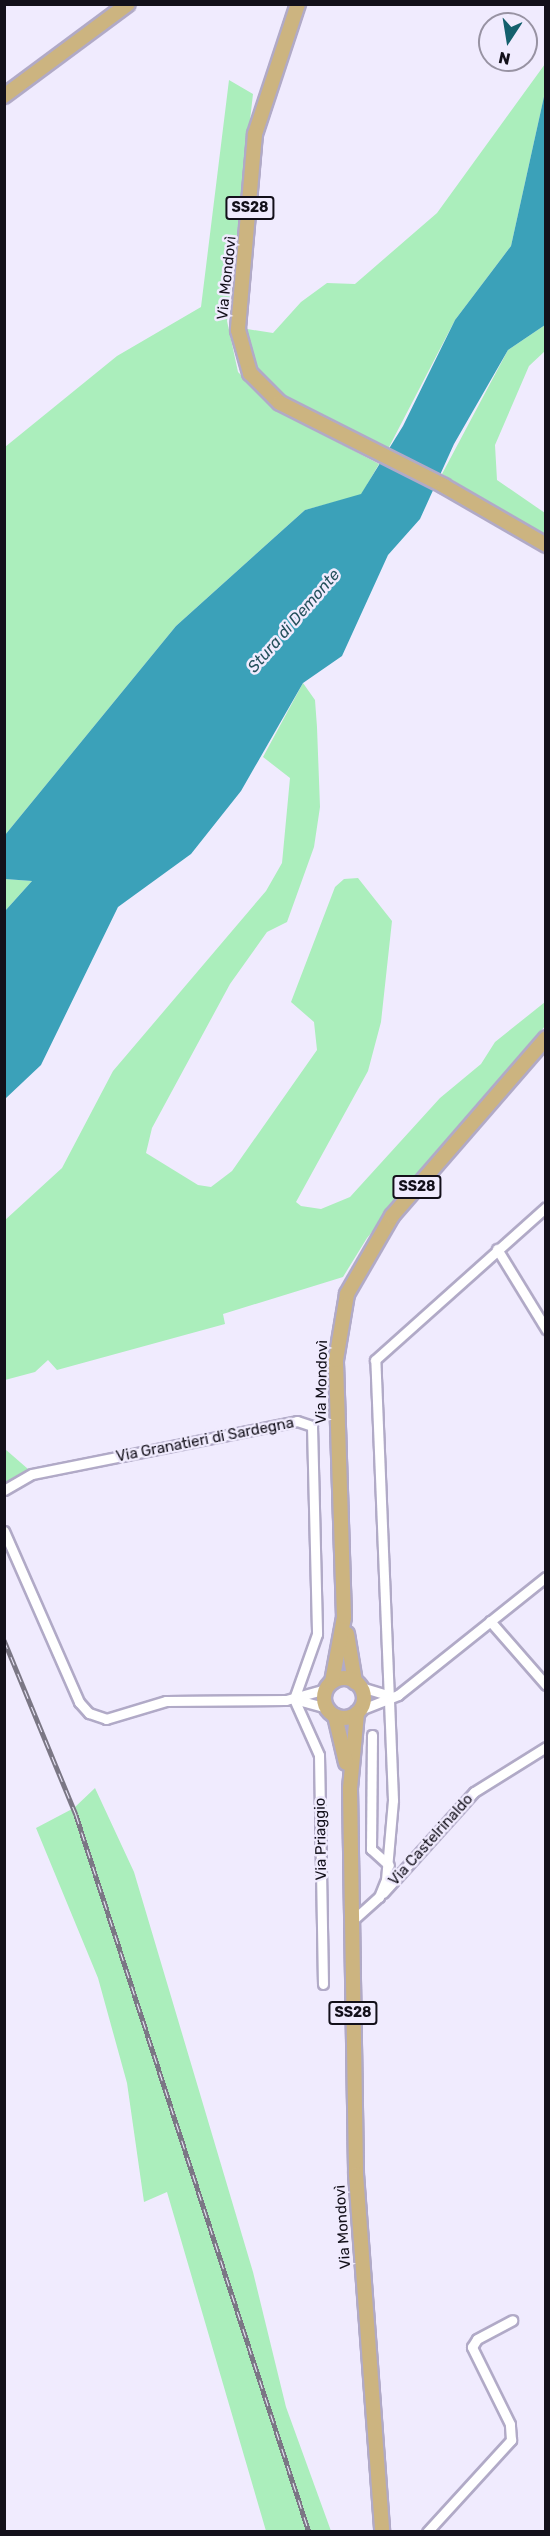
<!DOCTYPE html>
<meta charset="utf-8">
<style>
body{margin:0}
#map{position:relative;width:550px;height:2536px;overflow:hidden;background:#f0ebfe;font-family:Rubik,sans-serif}
div>[style]{position:absolute}
[style*='--x']{left:calc(var(--x)*1px);top:calc(var(--y)*1px);width:calc(var(--w)*1px);rotate:calc(var(--a)*1deg)}
.green>*{inset:0;background:#abeebc}
.water>*{inset:0;background:#3ba1b9}
.roads{filter:drop-shadow(2px 0 #b1aac7) drop-shadow(-2px 0 #b1aac7) drop-shadow(0 2px #b1aac7) drop-shadow(0 -2px #b1aac7)}
.minor>*{height:9px;margin:-4.5px;padding:0 4.5px;transform-origin:4.5px;border-radius:4.5px;background:#fff}
.primary>*{height:14px;margin:-7px;padding:0 7px;transform-origin:7px;border-radius:7px;background:#ccb480}
.primary>.ring{margin:-7px;padding:0;box-sizing:content-box;background:none;border:14px solid #ccb480;border-radius:50%}
.rail>*{height:5px;margin-top:-2.5px;transform-origin:0;background:repeating-linear-gradient(90deg,#f0ebfe 0 9px,#7b7785 0 18px);box-sizing:border-box;border-block:2px solid #7b7785}
span{translate:-50% -50%;white-space:nowrap;text-align:center;line-height:1.15;-webkit-text-stroke:5px #f0ebfe;paint-order:stroke}
.shield-label span{padding:2px 4px;background:#f0ebfe;border:2px solid;border-radius:4px;-webkit-text-stroke-width:0}
.shield-label{font-size:14px;color:#13101a;font-weight:700}
.street-label{font-size:15px;color:#13101a}
.water-label{font-size:16px;color:#25515c;font-style:italic}
.frame{position:absolute;inset:0;border:6px solid #13101a;pointer-events:none}
.north{position:absolute;left:478px;top:12px;width:60px;height:60px;box-sizing:border-box;background:#f0ebfe;border:2px solid #9893a3;border-radius:50%;rotate:192deg;font-size:16px;font-weight:700;line-height:24px;text-align:center;color:#13101a}
.north::after{content:'';display:block;margin:auto;width:21px;height:27px;background:#14606d;clip-path:polygon(50% 0,100% 100%,50% 72%,0 100%)}
</style>
<div id="map">
<div class="green">
<i style="clip-path:polygon(545px 64px,545px 92px,511px 246px,455px 320px,387px 451px,270px 388px,249px 356px,247px 329px,273px 333px,301px 302px,327px 283px,355px 284px,437px 213px)"></i>
<i style="clip-path:polygon(229px 80px,253px 94px,227px 321px,238px 372px,275px 409px,379px 464px,361px 495px,305px 510px,176px 626px,5px 835px,5px 447px,117px 356px,201px 307px)"></i>
<i style="clip-path:polygon(545px 325px,545px 351px,529px 366px,495px 445px,497px 480px,545px 513px,545px 537px,442px 474px,508px 350px)"></i>
<i style="clip-path:polygon(303px 683px,315px 700px,317px 727px,320px 807px,314px 847px,287px 922px,267px 932px,230px 984px,152px 1128px,146px 1153px,198px 1185px,211px 1187px,232px 1171px,317px 1050px,314px 1022px,291px 1002px,335px 887px,344px 879px,358px 878px,392px 921px,381px 1022px,368px 1071px,296px 1202px,301px 1206px,321px 1209px,350px 1197px,440px 1098px,481px 1064px,495px 1042px,545px 1002px,545px 1026px,367px 1238px,343px 1277px,223px 1314px,225px 1324px,57px 1370px,48px 1360px,35px 1372px,5px 1380px,4px 1221px,62px 1168px,113px 1071px,266px 891px,282px 863px,290px 778px,263px 757px)"></i>
<i style="clip-path:polygon(5px 879px,32px 881px,5px 911px)"></i>
<i style="clip-path:polygon(5px 1449px,28px 1469px,5px 1485px)"></i>
<i style="clip-path:polygon(95px 1788px,134px 1872px,253px 2272px,286px 2407px,331px 2531px,266px 2531px,167px 2192px,144px 2202px,127px 2083px,98px 1978px,36px 1828px,74px 1808px)"></i>
</div>
<div class="water">
<i style="clip-path:polygon(545px 92px,545px 325px,508px 350px,454px 444px,420px 519px,388px 555px,342px 656px,303px 683px,241px 791px,191px 854px,118px 907px,41px 1065px,5px 1099px,5px 911px,32px 881px,5px 879px,5px 835px,176px 626px,305px 510px,361px 494px,403px 426px,455px 320px,511px 246px)"></i>
</div>
<div class="roads">
<div class="minor">
<i style="--x:497;--y:1249;--w:94;--a:58.5"></i>
<i style="--x:4;--y:1490;--w:32;--a:-30"></i>
<i style="--x:32;--y:1474;--w:270;--a:-11.3"></i>
<i style="--x:297;--y:1421;--w:16;--a:18"></i>
<i style="--x:312;--y:1426;--w:208;--a:88.6"></i>
<i style="--x:317;--y:1634;--w:69;--a:109.5"></i>
<i style="--x:294;--y:1699;--w:61;--a:65.9"></i>
<i style="--x:319;--y:1755;--w:229;--a:89"></i>
<i style="--x:4;--y:1531;--w:187;--a:66.3"></i>
<i style="--x:79;--y:1702;--w:15;--a:48"></i>
<i style="--x:89;--y:1713;--w:18;--a:19"></i>
<i style="--x:106;--y:1719;--w:63;--a:-16.7"></i>
<i style="--x:166;--y:1701;--w:120;--a:-0.5"></i>
<i style="--x:286;--y:1700;--w:41;--a:-15.4"></i>
<i style="--x:490;--y:1621;--w:85;--a:48.8"></i>
<i style="--x:361;--y:1687;--w:30;--a:17"></i>
<i style="--x:294;--y:1699;--w:34;--a:15"></i>
<i style="--x:360;--y:1710;--w:41;--a:-21.5"></i>
<i style="--x:398;--y:1695;--w:189;--a:-38.6"></i>
<i style="--x:372;--y:1735;--w:114;--a:90.5"></i>
<i style="--x:371;--y:1849;--w:24;--a:42"></i>
<i style="--x:383;--y:1893;--w:136;--a:-48"></i>
<i style="--x:474;--y:1792;--w:85;--a:-32"></i>
<i style="--x:352;--y:1921;--w:36;--a:-42"></i>
<i style="--x:379;--y:1897;--w:18;--a:-68"></i>
<i style="--x:386;--y:1880;--w:80;--a:-85"></i>
<i style="--x:393;--y:1800;--w:440;--a:-92.3"></i>
<i style="--x:375;--y:1360;--w:229;--a:-41.8"></i>
<i style="--x:427;--y:2532;--w:125;--a:-47.6"></i>
<i style="--x:511;--y:2440;--w:16;--a:-94"></i>
<i style="--x:510;--y:2424;--w:86;--a:-116.3"></i>
<i style="--x:472;--y:2347;--w:9;--a:-58"></i>
<i style="--x:477;--y:2339;--w:40;--a:-28"></i>
</div>
<div class="primary">
<i style="--x:298;--y:4;--w:137;--a:108.3"></i>
<i style="--x:255;--y:134;--w:197;--a:95"></i>
<i style="--x:238;--y:330;--w:45;--a:74.4"></i>
<i style="--x:250;--y:373;--w:42;--a:45"></i>
<i style="--x:280;--y:403;--w:184;--a:26.8"></i>
<i style="--x:444;--y:486;--w:118;--a:30"></i>
<i style="--x:4;--y:96;--w:154;--a:-36.6"></i>
<i style="--x:347;--y:1634;--w:49;--a:80.5"></i>
<i class="ring" style="left:324px;top:1678px;width:26px;height:26px"></i>
<i style="--x:332;--y:1682;--w:66;--a:-79.5"></i>
<i style="--x:344;--y:1617;--w:257;--a:-91.8"></i>
<i style="--x:336;--y:1360;--w:67;--a:-80.5"></i>
<i style="--x:347;--y:1294;--w:90;--a:-60"></i>
<i style="--x:392;--y:1216;--w:235;--a:-49.1"></i>
<i style="--x:357;--y:1713;--w:75;--a:95.3"></i>
<i style="--x:350;--y:1788;--w:386;--a:89.1"></i>
<i style="--x:356;--y:2174;--w:359;--a:85.8"></i>
<i style="--x:335;--y:1716;--w:48;--a:76.8"></i>
</div>
</div>
<div class="rail">
<i style="--x:4;--y:1640;--w:189;--a:67.6"></i>
<i style="--x:76;--y:1815;--w:754;--a:72"></i>
</div>
<div class="shield-label">
<span style="left:250px;top:208px">SS28</span>
<span style="left:417px;top:1187px">SS28</span>
<span style="left:353px;top:2013px">SS28</span>
</div>
<div class="street-label">
<span style="left:227px;top:278px;rotate:-84deg">Via Mondovì</span>
<span style="left:322px;top:1382px;rotate:-89deg">Via Mondovì</span>
<span style="left:205px;top:1440px;rotate:-11deg">Via Granatieri di Sardegna</span>
<span style="left:321px;top:1839px;rotate:-91deg">Via Priaggio</span>
<span style="left:431px;top:1840px;rotate:-48deg">Via Castelrinaldo</span>
<span style="left:343px;top:2227px;rotate:-94deg">Via Mondovì</span>
</div>
<div class="water-label">
<span style="left:294px;top:621px;rotate:-49deg">Stura di Demonte</span>
</div>
<div class="frame"></div>
<div class="north">N</div>
</div>
